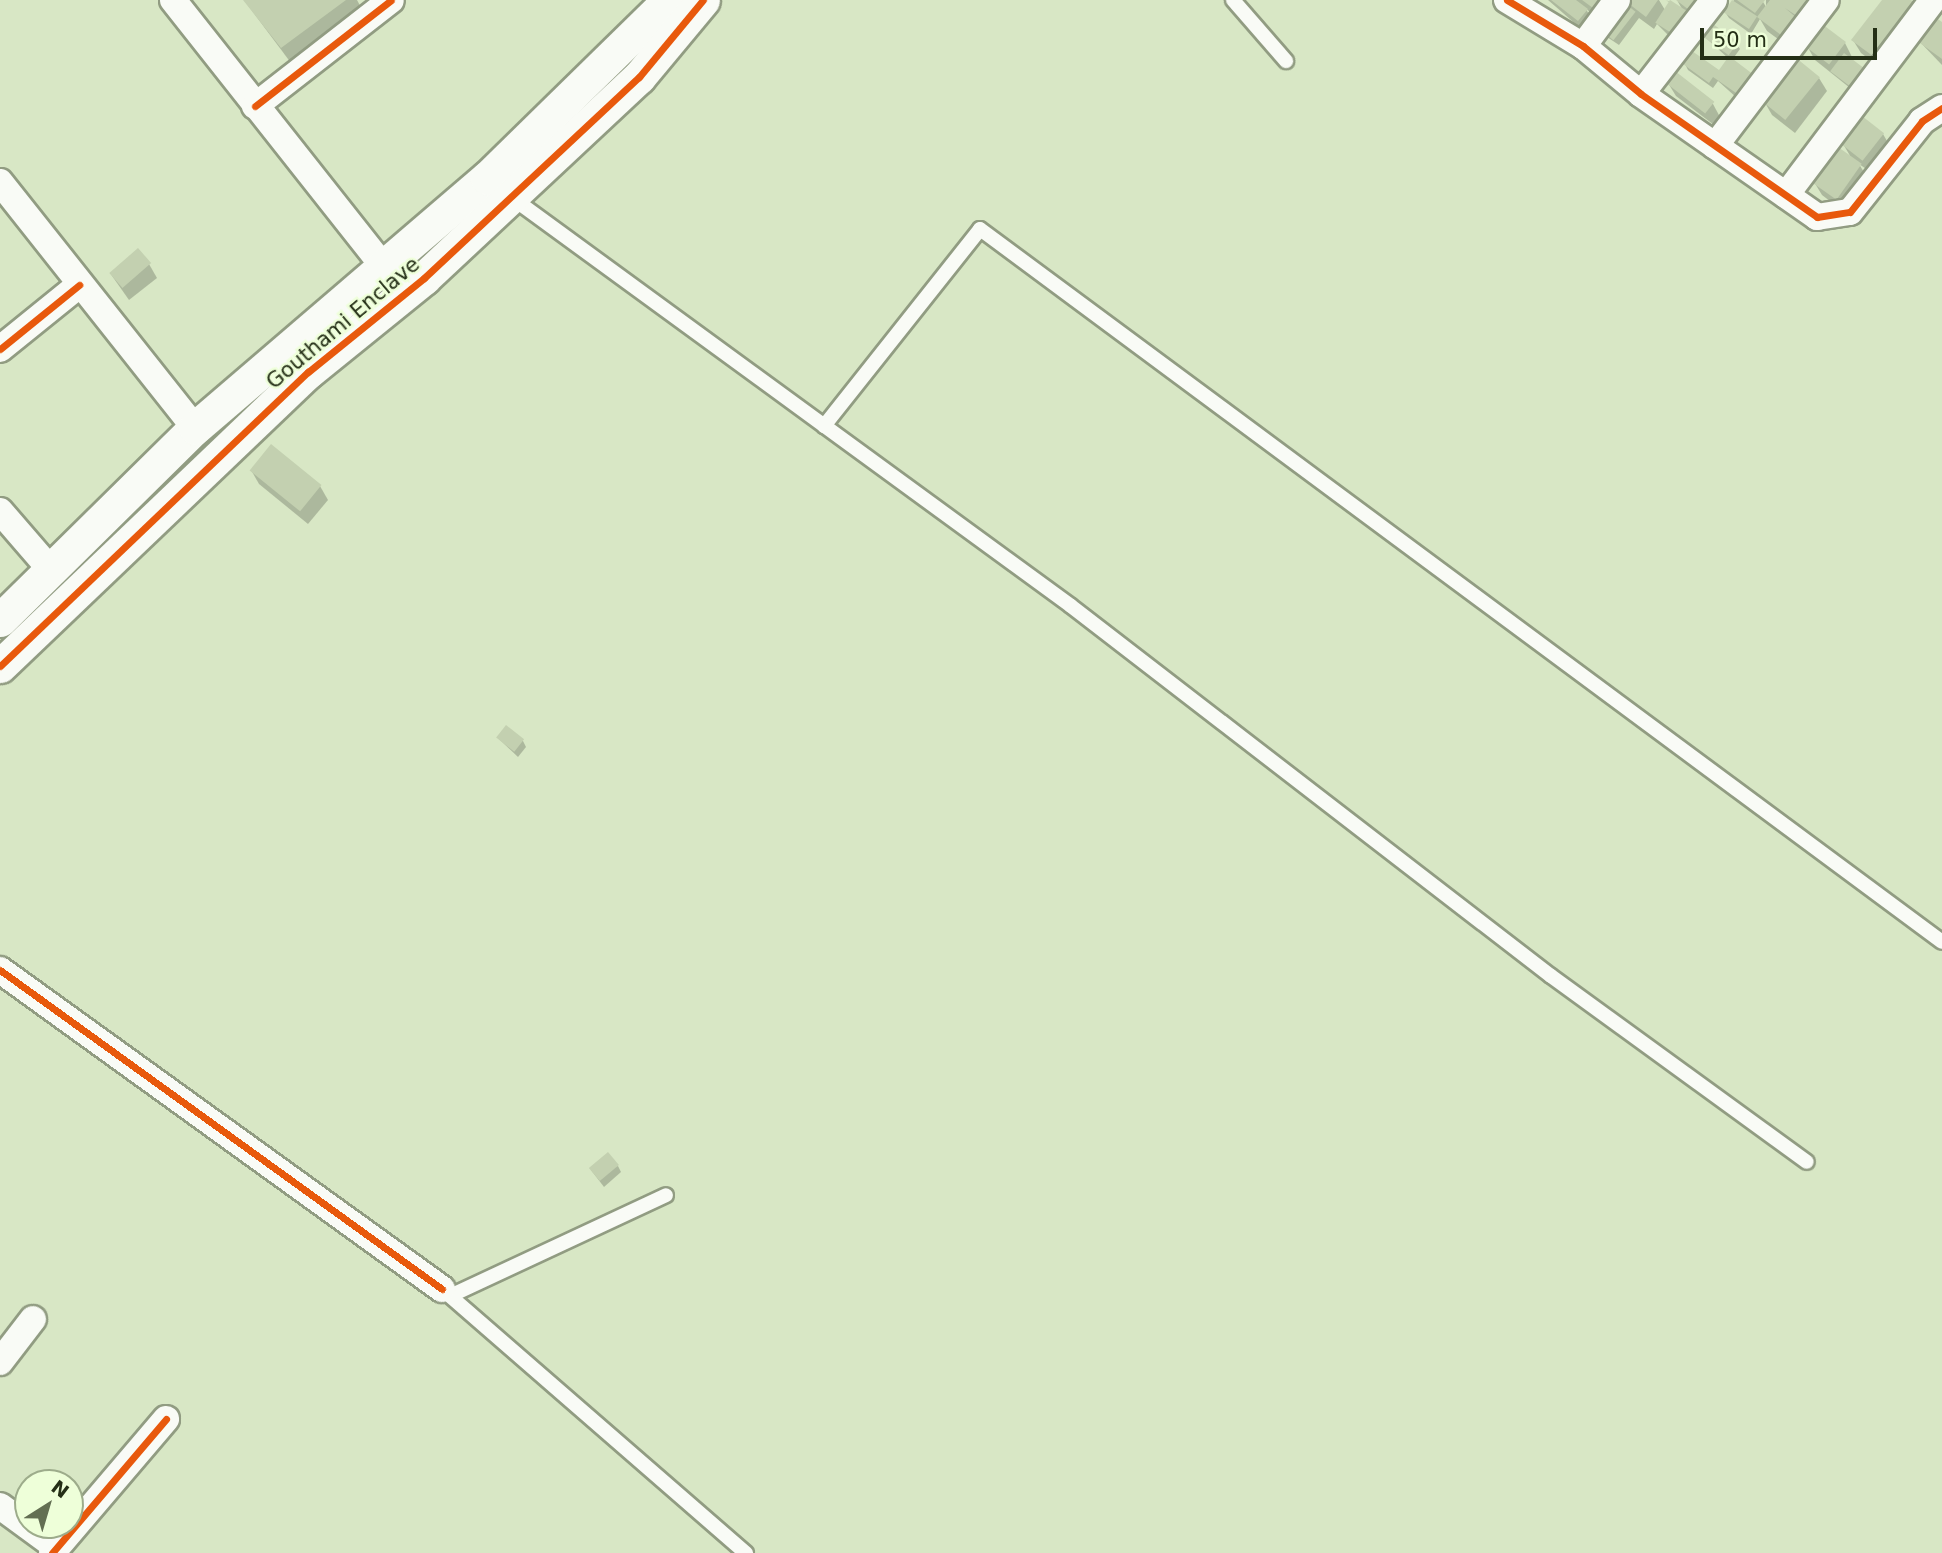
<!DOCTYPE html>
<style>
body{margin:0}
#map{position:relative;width:1942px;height:1553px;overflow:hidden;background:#d8e7c5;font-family:"DejaVu Sans",sans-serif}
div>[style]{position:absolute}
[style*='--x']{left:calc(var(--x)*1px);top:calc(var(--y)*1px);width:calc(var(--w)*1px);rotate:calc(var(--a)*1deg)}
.shadow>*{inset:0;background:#0003}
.building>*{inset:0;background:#c3d0b0;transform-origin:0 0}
.roads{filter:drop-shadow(2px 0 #919c82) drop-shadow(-2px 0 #919c82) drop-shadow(0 2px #919c82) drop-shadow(0 -2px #919c82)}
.service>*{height:14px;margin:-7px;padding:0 7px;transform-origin:7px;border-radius:7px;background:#f9fbf6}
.minor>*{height:26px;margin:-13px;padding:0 13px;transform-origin:13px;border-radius:13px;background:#f9fbf6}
.tertiary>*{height:33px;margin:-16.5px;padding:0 16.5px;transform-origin:16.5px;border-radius:16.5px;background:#f9fbf6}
.cycleway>*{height:7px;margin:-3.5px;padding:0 3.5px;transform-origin:3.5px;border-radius:3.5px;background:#e8590c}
span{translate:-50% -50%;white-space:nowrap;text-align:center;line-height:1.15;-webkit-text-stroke:5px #eeffd9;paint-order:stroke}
.street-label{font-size:21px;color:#242f16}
.north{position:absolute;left:14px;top:1469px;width:70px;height:70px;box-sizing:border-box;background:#eeffd9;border:2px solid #9dac8b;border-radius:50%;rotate:37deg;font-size:19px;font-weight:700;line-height:28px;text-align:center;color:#242f16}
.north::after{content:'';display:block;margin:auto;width:24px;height:32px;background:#636f53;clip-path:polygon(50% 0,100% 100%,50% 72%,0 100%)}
.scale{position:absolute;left:1700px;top:28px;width:177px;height:32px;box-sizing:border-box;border:4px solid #242f16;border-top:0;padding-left:9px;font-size:21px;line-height:24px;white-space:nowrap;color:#242f16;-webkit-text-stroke:5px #eeffd9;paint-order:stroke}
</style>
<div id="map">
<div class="shadow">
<i style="clip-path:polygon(244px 0,357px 0,365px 15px,294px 67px)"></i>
<i style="clip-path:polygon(1548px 0,1616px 0,1601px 20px,1586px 9px,1594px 23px,1586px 33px)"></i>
<i style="clip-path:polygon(1625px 0,1659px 0,1665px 10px,1670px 3px,1666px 0,1682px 9px,1677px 0,1717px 0,1684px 51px,1657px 24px,1654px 29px,1639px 18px,1619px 45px,1607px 37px,1603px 30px,1632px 11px)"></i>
<i style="clip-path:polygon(1734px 0,1762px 0,1766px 7px,1766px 0,1831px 0,1793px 50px,1767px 31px,1760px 19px,1751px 34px,1729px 18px,1725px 12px)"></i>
<i style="clip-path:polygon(1884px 0,1908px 0,1890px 75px,1861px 53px,1853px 40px)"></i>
<i style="clip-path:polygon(1942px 25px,1942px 65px,1919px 41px)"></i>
<i style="clip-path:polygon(1705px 37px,1736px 43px,1740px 49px,1732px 60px,1747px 107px,1718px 81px,1713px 88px,1688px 70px,1685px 64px,1718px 74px,1729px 59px)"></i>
<i style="clip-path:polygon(1845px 43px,1852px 57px,1855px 92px,1815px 60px,1807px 46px)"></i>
<i style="clip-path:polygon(1819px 78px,1827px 91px,1795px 133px,1772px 115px,1764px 101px)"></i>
<i style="clip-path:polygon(1668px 83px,1713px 104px,1720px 117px,1714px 125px,1676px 96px)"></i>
<i style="clip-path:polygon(1883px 134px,1891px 148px,1872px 173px,1859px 164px,1868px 179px,1844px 212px,1822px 195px,1814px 182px,1852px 159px,1843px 144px)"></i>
<i style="clip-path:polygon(149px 264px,157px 278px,129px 300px,110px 273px)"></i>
<i style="clip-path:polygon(251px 470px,320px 486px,328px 500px,308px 524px,259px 484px)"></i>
<i style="clip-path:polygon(498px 738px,523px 741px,526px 747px,518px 757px)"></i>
<i style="clip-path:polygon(618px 1166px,621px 1172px,604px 1187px,591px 1170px)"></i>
</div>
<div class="building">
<i style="clip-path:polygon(243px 0,346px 0,281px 48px)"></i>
<i style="clip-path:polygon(1551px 0,1576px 0,1588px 9px,1578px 21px)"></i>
<i style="clip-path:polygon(1582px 0,1599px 0,1593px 8px)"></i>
<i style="clip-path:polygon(1624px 0,1658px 0,1646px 17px)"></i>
<i style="left:1670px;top:0;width:27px;height:27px;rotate:33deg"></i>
<i style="clip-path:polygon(1676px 0,1703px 0,1693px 13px)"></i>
<i style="left:1732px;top:0;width:30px;height:15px;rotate:33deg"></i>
<i style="clip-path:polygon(1737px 0,1765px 0,1755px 13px)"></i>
<i style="clip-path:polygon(1770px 0,1813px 0,1800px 18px,1785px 8px,1798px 19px,1785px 38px,1757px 17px)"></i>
<i style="clip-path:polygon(1882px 0,1911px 0,1922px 8px,1881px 62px,1851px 40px)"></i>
<i style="left:1623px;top:2px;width:16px;height:36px;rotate:38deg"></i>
<i style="clip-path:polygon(1935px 17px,1942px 22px,1942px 59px,1917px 41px)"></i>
<i style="left:1713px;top:24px;width:31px;height:16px;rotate:36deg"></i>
<i style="left:1822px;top:24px;width:30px;height:28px;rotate:37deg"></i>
<i style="clip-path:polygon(1692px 51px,1719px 70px,1729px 56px,1754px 75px,1739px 95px,1713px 77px,1709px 83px,1683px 64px)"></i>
<i style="left:1844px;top:53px;width:26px;height:23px;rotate:37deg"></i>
<i style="left:1795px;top:57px;width:32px;height:55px;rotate:39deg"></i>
<i style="left:1675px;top:71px;width:50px;height:15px;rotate:38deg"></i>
<i style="left:1862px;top:116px;width:28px;height:35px;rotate:38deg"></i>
<i style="left:1838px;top:147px;width:29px;height:44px;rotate:35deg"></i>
<i style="left:138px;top:248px;width:20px;height:38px;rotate:49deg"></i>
<i style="left:271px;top:444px;width:65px;height:34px;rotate:39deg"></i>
<i style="left:506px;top:725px;width:23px;height:16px;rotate:38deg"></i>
<i style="left:608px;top:1152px;width:17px;height:25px;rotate:50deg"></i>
</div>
<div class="roads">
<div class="service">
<i style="--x:1233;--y:0;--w:81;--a:49"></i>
<i style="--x:511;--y:197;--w:693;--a:36.14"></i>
<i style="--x:1071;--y:606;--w:606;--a:37.63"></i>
<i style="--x:1551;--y:976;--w:316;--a:36"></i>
<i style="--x:824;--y:426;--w:251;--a:-51.6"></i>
<i style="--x:980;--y:229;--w:1197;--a:36.54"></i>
<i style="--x:442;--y:1289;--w:403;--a:41"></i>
<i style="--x:452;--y:1295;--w:236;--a:-25"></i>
</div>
<div class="minor">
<i style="--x:173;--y:0;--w:375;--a:51.7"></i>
<i style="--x:1507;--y:0;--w:89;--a:31.2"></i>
<i style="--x:1583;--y:46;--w:75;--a:39.6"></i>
<i style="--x:1641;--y:94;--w:215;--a:34.9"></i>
<i style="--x:1817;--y:217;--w:33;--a:-9"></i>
<i style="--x:1850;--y:212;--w:116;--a:-51.6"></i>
<i style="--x:1922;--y:121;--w:24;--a:-33"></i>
<i style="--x:1583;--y:46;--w:57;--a:-53.5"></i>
<i style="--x:1641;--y:94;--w:119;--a:-52.2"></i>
<i style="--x:255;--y:106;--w:172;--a:-37.9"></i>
<i style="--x:1715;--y:146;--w:183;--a:-52.8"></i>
<i style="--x:0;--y:182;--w:314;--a:51.6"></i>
<i style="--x:1786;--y:195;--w:244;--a:-53"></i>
<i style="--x:0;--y:349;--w:102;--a:-39"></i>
<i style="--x:0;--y:511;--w:77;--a:49.2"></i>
<i style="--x:0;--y:970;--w:545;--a:35.82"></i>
<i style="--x:0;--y:1362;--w:54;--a:-52.5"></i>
<i style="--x:0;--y:1506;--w:69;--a:36.2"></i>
<i style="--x:52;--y:1553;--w:176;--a:-49.6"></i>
</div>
<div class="tertiary">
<i style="--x:0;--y:620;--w:274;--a:-44.6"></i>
<i style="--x:195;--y:428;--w:384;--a:-40.6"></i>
<i style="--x:487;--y:178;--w:255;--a:-44.4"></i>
<i style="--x:0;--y:666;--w:426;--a:-43.7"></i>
<i style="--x:308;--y:372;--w:149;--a:-39"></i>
<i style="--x:424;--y:278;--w:294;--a:-43.1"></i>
<i style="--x:639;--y:77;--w:100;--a:-50.3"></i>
</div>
</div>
<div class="cycleway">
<i style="--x:1507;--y:0;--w:89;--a:31.2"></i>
<i style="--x:1583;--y:46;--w:75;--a:39.6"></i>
<i style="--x:1641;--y:94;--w:215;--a:34.9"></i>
<i style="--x:1817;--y:217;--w:33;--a:-9"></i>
<i style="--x:1850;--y:212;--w:116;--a:-51.6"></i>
<i style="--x:1922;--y:121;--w:24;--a:-33"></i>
<i style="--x:255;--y:106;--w:172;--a:-37.9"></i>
<i style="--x:0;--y:349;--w:102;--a:-39"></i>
<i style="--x:0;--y:666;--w:426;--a:-43.7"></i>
<i style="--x:308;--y:372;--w:149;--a:-39"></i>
<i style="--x:424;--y:278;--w:294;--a:-43.1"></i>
<i style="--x:639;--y:77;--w:100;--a:-50.3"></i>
<i style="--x:0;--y:970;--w:545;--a:35.82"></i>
<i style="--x:52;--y:1553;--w:176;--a:-49.6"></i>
</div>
<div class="street-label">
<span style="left:343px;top:323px;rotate:-40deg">Gouthami Enclave</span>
</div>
<div class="north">N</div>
<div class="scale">50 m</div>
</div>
